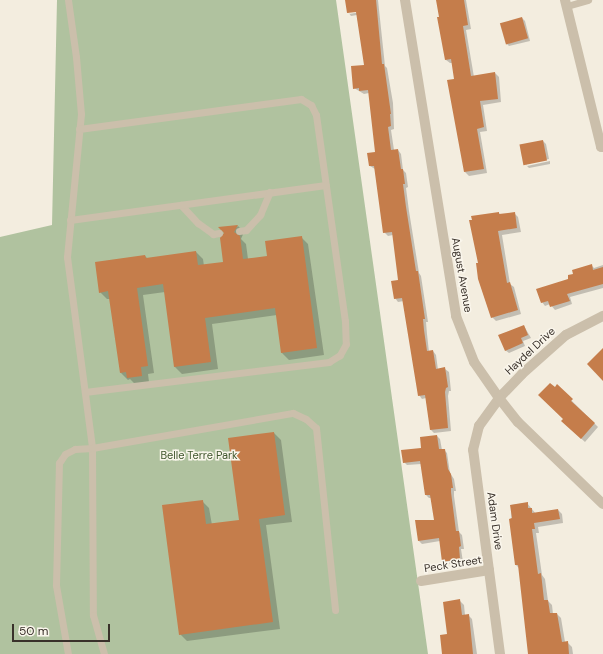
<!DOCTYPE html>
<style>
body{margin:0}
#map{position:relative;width:603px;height:654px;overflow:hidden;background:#f3eddf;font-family:"DM Sans",sans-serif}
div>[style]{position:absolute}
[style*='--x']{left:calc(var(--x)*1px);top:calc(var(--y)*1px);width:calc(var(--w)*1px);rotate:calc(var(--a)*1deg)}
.green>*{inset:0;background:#b0c29f}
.shadow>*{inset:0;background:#0003}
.building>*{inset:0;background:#c57d4b;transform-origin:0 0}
.service>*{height:7px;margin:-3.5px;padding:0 3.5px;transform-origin:3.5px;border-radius:3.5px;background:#cbbfab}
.minor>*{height:10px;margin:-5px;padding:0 5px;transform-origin:5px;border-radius:5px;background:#cbbfab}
.tertiary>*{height:10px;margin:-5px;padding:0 5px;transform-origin:5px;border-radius:5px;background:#cbbfab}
span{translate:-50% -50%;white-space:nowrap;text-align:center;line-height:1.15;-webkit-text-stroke:3px #faf6ec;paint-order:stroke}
.street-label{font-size:11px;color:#39312a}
.park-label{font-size:11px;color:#41572e}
.scale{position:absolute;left:12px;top:624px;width:98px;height:18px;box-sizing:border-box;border:2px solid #39312a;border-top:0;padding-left:5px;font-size:12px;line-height:14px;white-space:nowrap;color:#39312a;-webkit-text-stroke:3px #faf6ec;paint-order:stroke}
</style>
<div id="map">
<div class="green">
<i style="clip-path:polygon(57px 0,336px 0,428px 654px,0 654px,0 237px,52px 225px)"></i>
</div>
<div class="shadow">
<i style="clip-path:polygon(evenodd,346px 0,378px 0,385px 66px,387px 68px,393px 103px,394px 129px,391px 130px,394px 150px,398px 150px,401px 154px,403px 170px,406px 173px,408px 187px,406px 188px,409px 211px,419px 273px,421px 276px,428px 322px,426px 322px,427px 334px,429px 352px,433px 351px,436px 355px,438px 370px,445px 369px,449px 372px,451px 391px,449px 391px,448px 396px,451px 431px,434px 433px,431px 430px,426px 398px,422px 399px,419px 395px,404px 301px,398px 302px,395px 298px,400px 281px,393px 235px,388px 236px,384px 232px,375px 169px,370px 166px,376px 153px,369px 93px,364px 94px,354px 88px,365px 66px,357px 15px,351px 16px,348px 12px,346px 0,349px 12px,361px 12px,349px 14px,349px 12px)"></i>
<i style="clip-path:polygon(437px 0,466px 0,471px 29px,466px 30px,474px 77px,495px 73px,499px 77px,501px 102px,483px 105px,487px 131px,480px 132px,487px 173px,469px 176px,465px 172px,448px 81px,456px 80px,453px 63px,450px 63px,446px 60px)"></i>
<i style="clip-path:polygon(522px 18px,525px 21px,530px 41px,509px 46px,506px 43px)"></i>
<i style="clip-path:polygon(543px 141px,546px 144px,549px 159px,527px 164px,527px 166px,522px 146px)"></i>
<i style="clip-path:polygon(550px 161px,550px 164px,529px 168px,527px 166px)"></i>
<i style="clip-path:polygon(499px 213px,501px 215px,514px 213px,518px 217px,521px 232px,502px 235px,510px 284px,514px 287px,521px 314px,496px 321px,492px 317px,479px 264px)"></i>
<i style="clip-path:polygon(238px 226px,244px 232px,241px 239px,246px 244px,248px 259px,269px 257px,301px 237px,308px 244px,324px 355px,289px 360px,282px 353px,277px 315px,212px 324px,218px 369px,182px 374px,175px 367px,165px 292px,143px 295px,154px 373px,148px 374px,149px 382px,135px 384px,130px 379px,128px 380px,121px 373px,110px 299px,107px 299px,100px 292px,145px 256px,148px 259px,196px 252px,203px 259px,204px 266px,224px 263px,221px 238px)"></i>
<i style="clip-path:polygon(603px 265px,603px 288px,570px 297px,572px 304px,555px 310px,550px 304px,545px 306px,542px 302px,570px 280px,592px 266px,594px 268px)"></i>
<i style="clip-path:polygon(524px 326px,531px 338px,523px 341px,525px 346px,509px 353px,505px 350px)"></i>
<i style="clip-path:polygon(557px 386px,598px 427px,585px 442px,562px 421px,564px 419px,555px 389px)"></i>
<i style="clip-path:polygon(274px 433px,281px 440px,292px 522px,266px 525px,280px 629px,187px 641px,180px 634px,202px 501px,209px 508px,212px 525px,240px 521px)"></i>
<i style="clip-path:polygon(437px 436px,440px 439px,442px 450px,444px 450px,447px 453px,450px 473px,454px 479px,456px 491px,454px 491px,454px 496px,459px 532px,462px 535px,464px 549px,461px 549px,463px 562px,446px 564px,443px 561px,440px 541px,422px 544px,419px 541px,435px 521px,432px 498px,429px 498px,426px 495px,421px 464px,407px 465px,404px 462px)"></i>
<i style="clip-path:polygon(527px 503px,536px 514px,558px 510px,562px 514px,563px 523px,538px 527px,539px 533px,536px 533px,542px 575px,545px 579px,548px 601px,552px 605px,553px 614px,557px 614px,561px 618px,565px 642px,567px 642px,572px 647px,573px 654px,529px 654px,520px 569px,516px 565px,512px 538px,511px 505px)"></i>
<i style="clip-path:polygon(460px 601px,464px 605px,465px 615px,468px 615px,472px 619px,477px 654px,444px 654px)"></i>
</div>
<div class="building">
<i style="clip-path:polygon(345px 0,376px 0,382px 64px,384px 64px,391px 114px,390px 114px,391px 126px,388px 127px,391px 150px,398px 149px,401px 169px,403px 169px,405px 184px,403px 184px,406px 207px,416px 271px,418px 271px,425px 319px,423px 319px,424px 330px,427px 351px,433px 350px,436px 369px,445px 367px,448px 387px,446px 388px,445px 392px,448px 428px,430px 430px,425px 395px,418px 396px,402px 298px,394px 299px,391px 281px,398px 280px,392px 232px,383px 233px,374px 166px,369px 166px,367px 153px,375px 152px,368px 90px,359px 91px,359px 88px,353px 89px,351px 66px,364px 65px,356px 12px,347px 13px)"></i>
<i style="clip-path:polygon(436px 0,464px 0,468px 25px,463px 26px,471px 76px,495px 72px,498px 99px,480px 101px,484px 127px,477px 129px,484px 169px,464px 172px,447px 80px,454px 79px,451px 59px,445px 60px,437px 17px,439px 17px)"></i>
<i style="left:522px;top:17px;width:22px;height:23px;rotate:74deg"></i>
<i style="left:543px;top:140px;width:21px;height:24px;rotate:79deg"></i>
<i style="clip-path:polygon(499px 212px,499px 214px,515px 212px,517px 228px,498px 231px,507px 283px,510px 282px,518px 310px,491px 318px,478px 279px,476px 263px,478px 263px,469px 220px,472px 220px,471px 216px)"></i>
<i style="clip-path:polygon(238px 225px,234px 232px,240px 236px,243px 259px,267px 256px,265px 241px,302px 236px,317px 348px,281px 353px,275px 308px,205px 318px,211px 362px,174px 367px,163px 284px,137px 288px,148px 366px,141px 367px,142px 376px,127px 378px,126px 372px,120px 373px,108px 291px,99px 293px,95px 262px,145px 255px,146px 258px,196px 251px,198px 265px,223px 262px,220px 238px,224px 233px,218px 227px)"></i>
<i style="clip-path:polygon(592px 264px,593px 270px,603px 267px,603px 284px,567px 294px,570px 301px,550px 307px,548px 301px,541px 303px,536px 289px,568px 279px,568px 275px,573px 274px,572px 270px)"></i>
<i style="clip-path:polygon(524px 325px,528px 335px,521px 338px,523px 343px,505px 351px,498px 335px)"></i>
<i style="clip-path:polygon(603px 348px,603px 381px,587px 364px)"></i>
<i style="clip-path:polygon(550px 383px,555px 387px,557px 384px,573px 399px,571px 401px,595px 423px,581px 439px,561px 421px,563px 419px,538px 395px)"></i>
<i style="clip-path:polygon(274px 432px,285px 515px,259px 519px,273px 622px,179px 635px,162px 505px,203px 500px,206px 524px,239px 520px,228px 438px)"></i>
<i style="clip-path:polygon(437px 435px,439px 449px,445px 449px,448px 469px,451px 474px,453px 488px,451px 488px,451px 492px,456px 531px,459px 531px,461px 546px,459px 547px,460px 559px,442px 562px,439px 538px,418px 541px,415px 520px,434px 520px,430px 495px,425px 495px,420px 461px,403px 463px,401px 450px,421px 448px,420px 437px)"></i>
<i style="clip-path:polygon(528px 502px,528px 508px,532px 508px,532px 513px,558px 509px,560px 519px,534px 523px,535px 529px,532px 529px,538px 574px,541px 573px,544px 600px,548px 600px,550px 613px,557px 613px,562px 642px,568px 641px,569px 654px,528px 654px,518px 565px,515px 565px,509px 519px,512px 518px,510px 505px)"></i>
<i style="clip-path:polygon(460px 599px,462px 615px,469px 614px,473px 654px,442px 654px,440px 635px,447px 634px,443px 602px)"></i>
</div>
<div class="service">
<i style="--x:68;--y:0;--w:58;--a:82"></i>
<i style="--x:76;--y:57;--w:57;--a:85"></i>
<i style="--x:81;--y:114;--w:144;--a:95.6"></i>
<i style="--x:67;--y:257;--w:193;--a:82.5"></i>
<i style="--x:92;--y:448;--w:167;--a:89.7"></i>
<i style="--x:93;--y:615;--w:41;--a:74.2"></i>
<i style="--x:567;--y:6;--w:22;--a:-16"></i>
<i style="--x:79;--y:129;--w:224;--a:-7.7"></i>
<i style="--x:301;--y:99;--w:12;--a:31"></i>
<i style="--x:311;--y:105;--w:11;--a:63"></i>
<i style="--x:316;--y:115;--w:208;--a:82"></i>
<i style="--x:345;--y:321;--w:23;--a:88"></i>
<i style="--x:346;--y:344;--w:13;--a:119"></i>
<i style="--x:340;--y:355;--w:13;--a:148"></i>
<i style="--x:329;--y:362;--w:246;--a:173"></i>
<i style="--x:181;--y:205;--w:25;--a:47"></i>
<i style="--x:198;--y:223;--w:19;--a:36"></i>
<i style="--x:213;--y:234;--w:6;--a:-9"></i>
<i style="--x:70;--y:220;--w:258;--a:-7.8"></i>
<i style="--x:239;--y:231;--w:7;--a:-8"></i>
<i style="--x:246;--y:230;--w:21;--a:-47"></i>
<i style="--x:260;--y:215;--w:25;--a:-67"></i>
<i style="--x:68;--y:654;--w:70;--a:-99.9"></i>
<i style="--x:56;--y:585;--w:122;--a:-88.6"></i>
<i style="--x:59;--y:463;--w:11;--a:-56"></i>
<i style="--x:65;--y:454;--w:11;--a:-27"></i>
<i style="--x:75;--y:449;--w:17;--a:-3"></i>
<i style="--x:92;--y:448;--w:204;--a:-9.9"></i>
<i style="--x:293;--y:413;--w:14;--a:25"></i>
<i style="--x:306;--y:419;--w:13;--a:42"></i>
<i style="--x:316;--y:428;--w:183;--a:84"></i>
</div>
<div class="minor">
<i style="--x:565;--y:0;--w:151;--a:76.2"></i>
<i style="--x:601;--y:147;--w:2;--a:0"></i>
<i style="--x:421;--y:581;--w:69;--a:-9.2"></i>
<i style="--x:500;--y:654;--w:206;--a:-97.5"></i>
<i style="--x:473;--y:450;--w:25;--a:-76"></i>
<i style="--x:479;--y:426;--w:34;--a:-54"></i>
<i style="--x:499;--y:398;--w:33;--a:-46"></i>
<i style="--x:522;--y:374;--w:59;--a:-41.6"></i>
<i style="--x:566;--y:335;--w:42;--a:-27.2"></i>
</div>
<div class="tertiary">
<i style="--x:405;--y:0;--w:320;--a:80.8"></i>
<i style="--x:456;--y:316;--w:49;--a:68.6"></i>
<i style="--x:474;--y:362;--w:44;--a:55.2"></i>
<i style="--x:499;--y:398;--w:31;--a:52"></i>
<i style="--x:518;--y:422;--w:118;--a:44"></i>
</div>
<div class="street-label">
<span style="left:462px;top:275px;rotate:80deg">August Avenue</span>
<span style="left:530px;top:351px;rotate:-43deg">Haydel Drive</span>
<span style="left:495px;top:521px;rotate:82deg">Adam Drive</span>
<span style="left:453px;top:564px;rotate:-9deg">Peck Street</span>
</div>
<div class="park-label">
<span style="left:199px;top:455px">Belle Terre Park</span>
</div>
<div class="scale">50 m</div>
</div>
